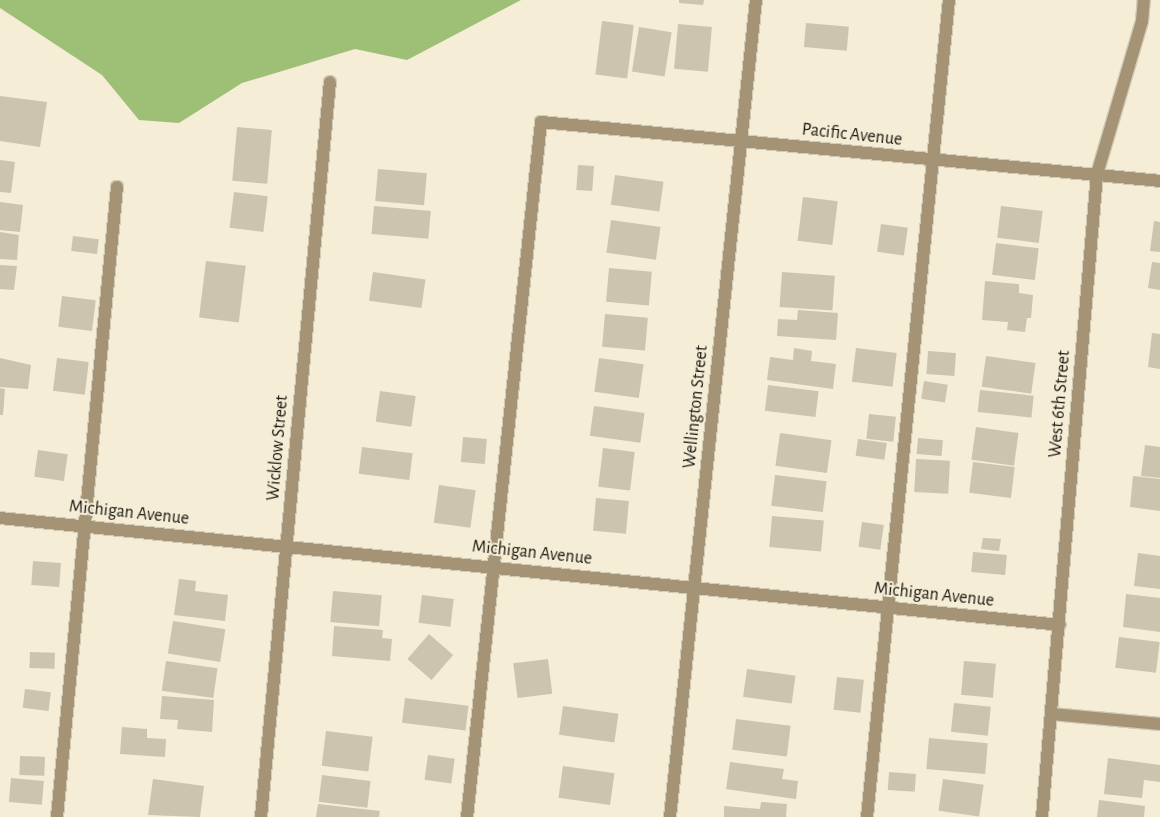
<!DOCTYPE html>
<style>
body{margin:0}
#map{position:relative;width:1160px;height:817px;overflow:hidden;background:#f5edd6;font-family:"Alegreya Sans",sans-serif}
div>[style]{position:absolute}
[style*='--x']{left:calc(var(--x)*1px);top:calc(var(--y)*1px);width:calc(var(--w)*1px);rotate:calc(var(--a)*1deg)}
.forest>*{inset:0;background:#9ebf76}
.building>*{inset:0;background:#ccc4ae;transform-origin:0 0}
.roads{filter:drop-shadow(1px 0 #d2cbb6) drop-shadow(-1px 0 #d2cbb6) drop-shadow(0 1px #d2cbb6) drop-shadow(0 -1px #d2cbb6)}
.minor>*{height:12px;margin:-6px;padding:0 6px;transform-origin:6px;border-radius:6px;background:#a59375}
span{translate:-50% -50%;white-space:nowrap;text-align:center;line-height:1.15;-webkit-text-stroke:4px #f5edd6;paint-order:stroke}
.street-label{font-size:18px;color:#1a170f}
</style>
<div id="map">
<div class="forest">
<i style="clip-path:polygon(0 0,521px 0,407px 60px,355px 49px,242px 83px,179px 123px,139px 120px,102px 75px,0 8px)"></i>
</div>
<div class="building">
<i style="clip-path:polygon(679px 0,704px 0,703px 5px,679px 3px)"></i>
<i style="left:602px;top:21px;width:32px;height:54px;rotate:7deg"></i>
<i style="left:806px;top:23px;width:43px;height:24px;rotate:5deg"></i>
<i style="left:678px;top:24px;width:34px;height:45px;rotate:5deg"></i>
<i style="left:639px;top:27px;width:33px;height:45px;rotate:9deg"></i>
<i style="clip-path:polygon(0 96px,47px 102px,40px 147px,0 141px)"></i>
<i style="left:237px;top:127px;width:35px;height:54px;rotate:5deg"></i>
<i style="clip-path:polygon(0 160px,15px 162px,11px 193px,0 192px)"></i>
<i style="left:578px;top:165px;width:16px;height:25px;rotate:4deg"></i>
<i style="left:378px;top:169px;width:49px;height:32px;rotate:5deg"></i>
<i style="left:615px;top:175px;width:49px;height:30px;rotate:8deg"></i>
<i style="left:234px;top:192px;width:34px;height:36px;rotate:7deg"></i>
<i style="left:803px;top:197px;width:35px;height:44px;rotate:7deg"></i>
<i style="clip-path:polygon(0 202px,23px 205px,20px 232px,0 230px)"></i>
<i style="left:374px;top:206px;width:57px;height:28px;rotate:5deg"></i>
<i style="left:1001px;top:206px;width:42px;height:32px;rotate:7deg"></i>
<i style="left:611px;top:220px;width:50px;height:33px;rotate:8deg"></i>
<i style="clip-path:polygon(1154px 221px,1160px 222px,1160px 252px,1150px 251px)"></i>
<i style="left:881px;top:224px;width:27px;height:28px;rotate:8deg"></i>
<i style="clip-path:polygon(0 232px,19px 235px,17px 260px,0 259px)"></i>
<i style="left:73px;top:236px;width:26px;height:15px;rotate:7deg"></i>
<i style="left:996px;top:243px;width:43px;height:32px;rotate:7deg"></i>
<i style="left:206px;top:261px;width:40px;height:57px;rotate:7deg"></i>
<i style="clip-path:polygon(1152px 262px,1160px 263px,1160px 290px,1148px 288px)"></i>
<i style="clip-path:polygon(0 265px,17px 266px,14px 290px,0 289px)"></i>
<i style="left:609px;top:268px;width:43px;height:34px;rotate:5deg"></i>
<i style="left:373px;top:272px;width:53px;height:29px;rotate:8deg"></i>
<i style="left:782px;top:272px;width:53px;height:35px;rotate:4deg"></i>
<i style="clip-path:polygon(985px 281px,1019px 284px,1019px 293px,1033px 295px,1031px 318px,1027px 318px,1025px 332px,1007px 330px,1008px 322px,982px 320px)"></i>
<i style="left:62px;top:296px;width:34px;height:31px;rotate:7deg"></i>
<i style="clip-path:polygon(798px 310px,838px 313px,836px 340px,777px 336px,778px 319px,797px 320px)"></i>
<i style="left:605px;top:314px;width:43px;height:33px;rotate:5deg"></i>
<i style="clip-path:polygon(1152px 333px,1160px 334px,1160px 369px,1148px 367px)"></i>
<i style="clip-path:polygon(794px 348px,812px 351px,811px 361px,836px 364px,833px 389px,767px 380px,770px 357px,793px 360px)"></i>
<i style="left:856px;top:348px;width:41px;height:34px;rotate:7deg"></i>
<i style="left:928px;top:351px;width:28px;height:23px;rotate:4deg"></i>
<i style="left:986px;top:356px;width:50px;height:31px;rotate:8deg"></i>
<i style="clip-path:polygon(0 358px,31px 365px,28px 389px,0 387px)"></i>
<i style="left:57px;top:358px;width:32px;height:33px;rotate:7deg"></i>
<i style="left:599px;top:358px;width:45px;height:34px;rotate:8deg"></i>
<i style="left:924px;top:381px;width:24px;height:18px;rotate:9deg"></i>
<i style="left:768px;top:385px;width:51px;height:26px;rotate:7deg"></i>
<i style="clip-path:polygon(0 388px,5px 389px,3px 415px,0 415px)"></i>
<i style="left:980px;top:390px;width:54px;height:22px;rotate:6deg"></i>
<i style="left:380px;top:391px;width:36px;height:31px;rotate:8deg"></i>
<i style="left:594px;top:406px;width:51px;height:30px;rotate:8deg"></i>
<i style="left:869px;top:414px;width:27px;height:25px;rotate:6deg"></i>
<i style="left:976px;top:427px;width:43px;height:33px;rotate:8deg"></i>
<i style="left:780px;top:433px;width:52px;height:33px;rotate:8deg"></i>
<i style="left:463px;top:437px;width:24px;height:25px;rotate:5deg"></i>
<i style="left:918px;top:438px;width:25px;height:16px;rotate:5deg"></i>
<i style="left:858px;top:439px;width:29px;height:17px;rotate:8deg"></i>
<i style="clip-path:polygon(1145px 445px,1160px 447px,1160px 478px,1141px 476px)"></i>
<i style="left:362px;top:447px;width:51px;height:27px;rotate:7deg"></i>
<i style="left:603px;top:448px;width:32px;height:39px;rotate:7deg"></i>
<i style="left:38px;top:450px;width:30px;height:27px;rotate:8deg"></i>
<i style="left:916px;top:459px;width:34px;height:33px;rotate:3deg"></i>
<i style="left:973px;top:462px;width:42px;height:31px;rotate:7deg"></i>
<i style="left:775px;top:475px;width:52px;height:31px;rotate:7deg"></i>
<i style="clip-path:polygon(1133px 476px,1160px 479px,1160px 511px,1130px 507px)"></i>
<i style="left:439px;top:485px;width:37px;height:38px;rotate:8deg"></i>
<i style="left:596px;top:498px;width:33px;height:33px;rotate:5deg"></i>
<i style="left:772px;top:516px;width:52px;height:31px;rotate:5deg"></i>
<i style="left:862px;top:522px;width:22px;height:25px;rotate:8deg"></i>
<i style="clip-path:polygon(983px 538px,1001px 539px,999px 551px,981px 549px)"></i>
<i style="left:973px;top:552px;width:34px;height:20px;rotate:5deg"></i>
<i style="clip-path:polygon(1138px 553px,1160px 556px,1160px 589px,1134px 586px)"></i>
<i style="left:33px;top:561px;width:28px;height:24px;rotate:4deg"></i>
<i style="clip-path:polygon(179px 579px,196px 581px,195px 591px,228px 595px,225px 621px,174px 615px)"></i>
<i style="left:333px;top:591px;width:49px;height:31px;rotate:5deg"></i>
<i style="clip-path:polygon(1126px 594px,1160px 598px,1160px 632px,1123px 627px)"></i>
<i style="left:422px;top:595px;width:32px;height:28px;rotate:7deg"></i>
<i style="left:173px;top:621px;width:53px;height:33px;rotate:9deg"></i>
<i style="clip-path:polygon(334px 626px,383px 630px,382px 638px,392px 639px,390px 661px,332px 656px)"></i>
<i style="left:429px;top:634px;width:32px;height:33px;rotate:41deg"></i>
<i style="left:1119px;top:637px;width:41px;height:31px;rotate:7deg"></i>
<i style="left:30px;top:652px;width:25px;height:16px;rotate:2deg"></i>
<i style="left:548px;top:659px;width:35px;height:35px;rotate:83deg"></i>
<i style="left:166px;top:661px;width:52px;height:30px;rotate:8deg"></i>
<i style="left:964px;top:661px;width:32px;height:34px;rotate:5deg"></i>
<i style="left:747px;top:669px;width:49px;height:28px;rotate:8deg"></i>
<i style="left:837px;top:677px;width:27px;height:33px;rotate:6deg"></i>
<i style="left:25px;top:689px;width:26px;height:19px;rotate:7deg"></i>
<i style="clip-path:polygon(162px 696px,214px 700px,212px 732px,177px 729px,178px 720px,160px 719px)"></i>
<i style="left:405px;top:698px;width:64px;height:25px;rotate:7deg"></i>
<i style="left:954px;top:703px;width:37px;height:29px;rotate:6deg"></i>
<i style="left:563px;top:706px;width:56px;height:29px;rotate:8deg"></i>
<i style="left:736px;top:719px;width:55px;height:31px;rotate:7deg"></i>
<i style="clip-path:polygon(122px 727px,147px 729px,147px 738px,166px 739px,165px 757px,120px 754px)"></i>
<i style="left:326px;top:731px;width:47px;height:35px;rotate:7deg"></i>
<i style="left:929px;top:738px;width:59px;height:31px;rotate:5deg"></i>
<i style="left:428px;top:755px;width:27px;height:25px;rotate:8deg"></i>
<i style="left:20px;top:756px;width:25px;height:19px;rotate:2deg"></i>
<i style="clip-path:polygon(1108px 758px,1160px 765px,1160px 782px,1144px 780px,1142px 798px,1104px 794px)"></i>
<i style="clip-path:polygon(730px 762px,784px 769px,782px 779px,798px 781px,796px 799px,726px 789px)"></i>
<i style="left:563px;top:766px;width:52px;height:32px;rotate:8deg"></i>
<i style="left:889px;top:772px;width:27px;height:18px;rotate:4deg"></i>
<i style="left:322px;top:775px;width:49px;height:27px;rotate:7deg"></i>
<i style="left:11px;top:778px;width:33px;height:24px;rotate:5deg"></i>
<i style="clip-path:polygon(153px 779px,204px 786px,200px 817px,148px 815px)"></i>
<i style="left:943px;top:779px;width:41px;height:32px;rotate:8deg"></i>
<i style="clip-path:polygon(1099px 800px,1145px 806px,1144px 817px,1097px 817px)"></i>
<i style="clip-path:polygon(761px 802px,787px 804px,786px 817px,724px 817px,724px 806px,760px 809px)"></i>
<i style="clip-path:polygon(318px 804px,380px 811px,379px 817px,316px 817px)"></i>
</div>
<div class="roads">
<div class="minor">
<i style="--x:0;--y:518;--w:1065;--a:5.76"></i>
<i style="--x:1052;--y:714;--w:108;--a:5.3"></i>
<i style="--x:57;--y:817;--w:633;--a:-84.56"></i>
<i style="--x:261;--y:817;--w:738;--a:-84.64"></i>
<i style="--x:467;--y:817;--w:699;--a:-83.92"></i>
<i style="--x:541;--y:122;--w:622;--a:5.44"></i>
<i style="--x:670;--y:817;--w:822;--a:-83.99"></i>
<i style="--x:867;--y:817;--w:821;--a:-84.27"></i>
<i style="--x:1042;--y:817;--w:645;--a:-85.11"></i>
<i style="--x:1097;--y:174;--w:159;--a:-73.6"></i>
<i style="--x:1142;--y:21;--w:21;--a:-85"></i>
</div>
</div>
<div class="street-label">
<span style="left:852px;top:135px;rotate:6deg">Pacific Avenue</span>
<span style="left:1060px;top:404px;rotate:-85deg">West 6th Street</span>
<span style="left:696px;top:407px;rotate:-84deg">Wellington Street</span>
<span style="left:278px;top:448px;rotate:-85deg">Wicklow Street</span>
<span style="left:129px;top:513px;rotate:6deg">Michigan Avenue</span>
<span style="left:532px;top:553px;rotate:6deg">Michigan Avenue</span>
<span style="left:934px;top:595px;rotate:6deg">Michigan Avenue</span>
</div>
</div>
